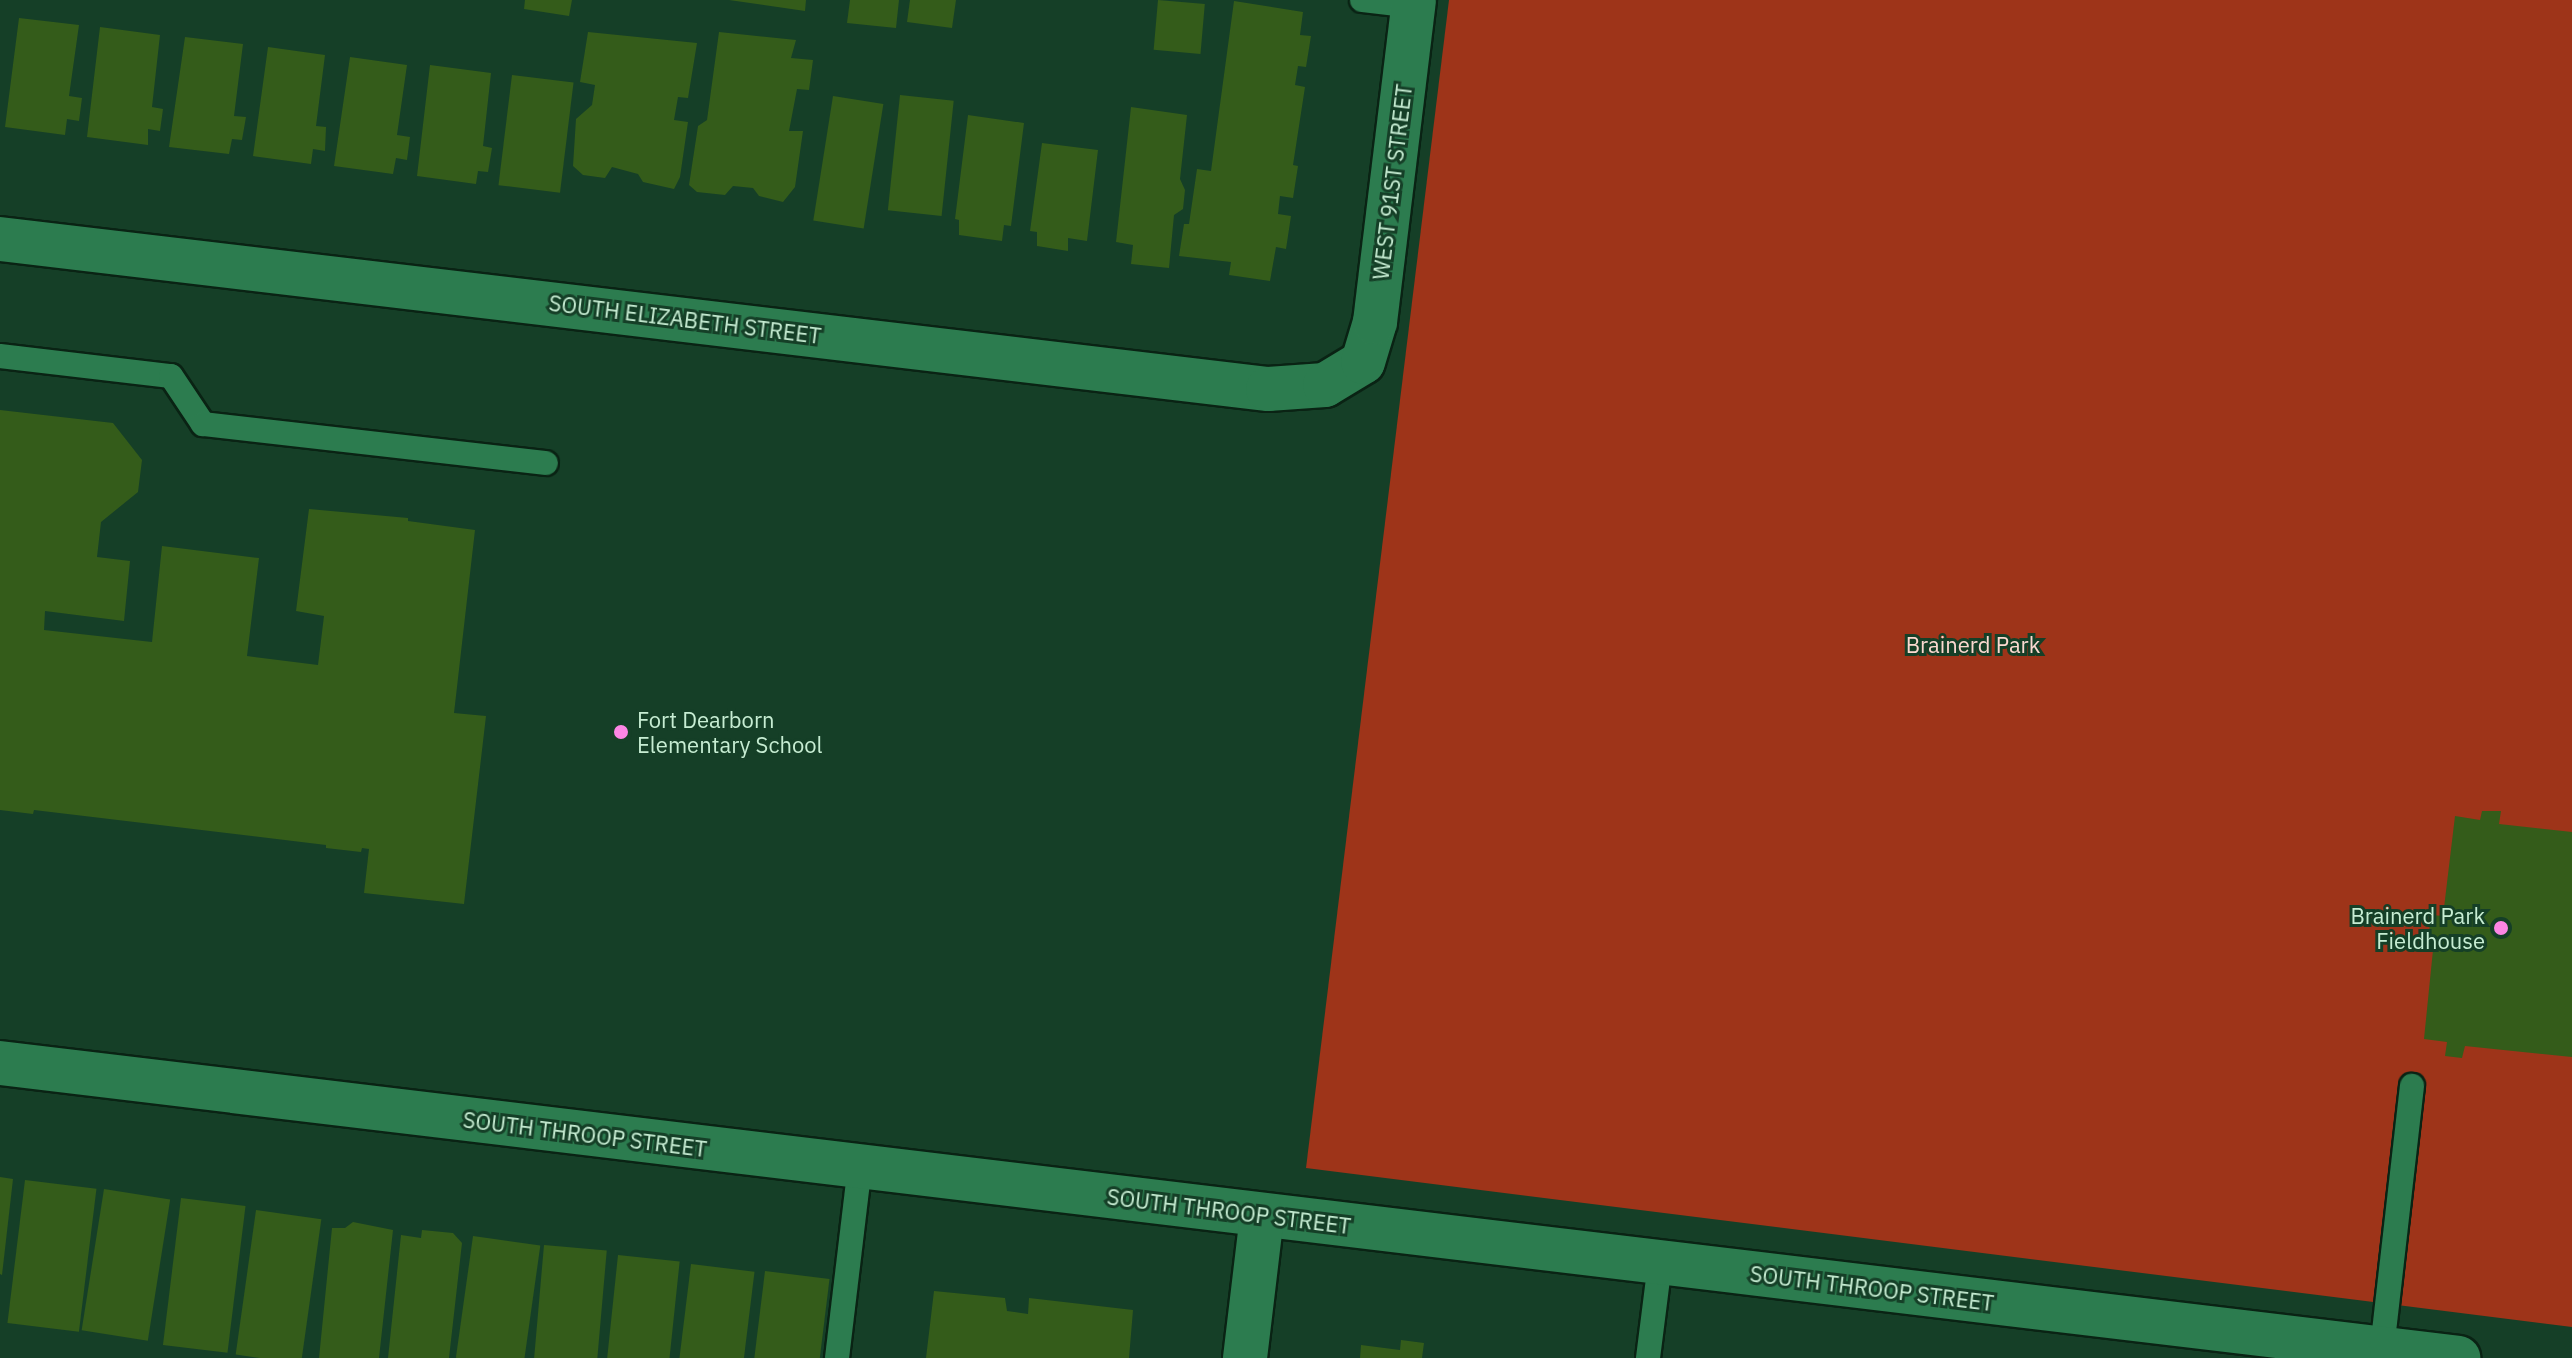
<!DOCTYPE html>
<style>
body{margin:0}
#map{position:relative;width:2572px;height:1358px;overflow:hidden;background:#153f27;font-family:"IBM Plex Sans",sans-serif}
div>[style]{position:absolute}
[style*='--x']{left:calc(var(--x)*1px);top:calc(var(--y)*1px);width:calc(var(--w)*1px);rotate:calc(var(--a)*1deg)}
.green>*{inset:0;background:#9e3419}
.building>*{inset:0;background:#345c1a;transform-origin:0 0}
.roads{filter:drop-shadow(2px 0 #0a2314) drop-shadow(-2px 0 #0a2314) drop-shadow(0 2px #0a2314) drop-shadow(0 -2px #0a2314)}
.lane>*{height:24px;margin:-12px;padding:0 12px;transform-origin:12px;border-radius:12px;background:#2c7c4f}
.street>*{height:44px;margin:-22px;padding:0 22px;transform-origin:22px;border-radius:22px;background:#2c7c4f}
.dots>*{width:22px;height:22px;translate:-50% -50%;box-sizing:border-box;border:4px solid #153f27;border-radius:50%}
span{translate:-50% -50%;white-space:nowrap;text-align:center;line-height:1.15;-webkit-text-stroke:6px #153f27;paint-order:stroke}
.street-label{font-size:22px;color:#c7edd3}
.park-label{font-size:22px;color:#fbd9d0}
.poi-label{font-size:22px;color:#c7edd3}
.left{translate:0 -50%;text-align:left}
.right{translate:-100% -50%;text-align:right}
</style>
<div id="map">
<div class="green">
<i style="clip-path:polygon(1449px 0,2572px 0,2572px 1327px,1306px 1168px)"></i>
</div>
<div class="building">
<i style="clip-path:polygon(525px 0,572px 0,569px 16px,524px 9px)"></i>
<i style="clip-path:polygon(729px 0,806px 0,805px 11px)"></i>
<i style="clip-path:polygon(850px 0,899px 0,896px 28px,847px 23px)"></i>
<i style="clip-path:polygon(910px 0,956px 0,952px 28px,907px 22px)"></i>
<i style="left:1158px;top:0;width:47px;height:50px;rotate:5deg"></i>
<i style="clip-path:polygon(1234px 1px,1303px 12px,1300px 35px,1311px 36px,1306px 67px,1298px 66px,1295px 85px,1305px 87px,1293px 165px,1298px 166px,1293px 198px,1280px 196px,1278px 214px,1291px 216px,1286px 249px,1276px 247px,1270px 281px,1229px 275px,1231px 262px,1179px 256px,1184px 224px,1189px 224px,1197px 169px,1211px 171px)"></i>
<i style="clip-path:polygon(19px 18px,79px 25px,69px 96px,82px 98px,79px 121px,67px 119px,65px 135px,5px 127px)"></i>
<i style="clip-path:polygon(100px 27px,160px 35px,152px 107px,163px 109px,160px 131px,148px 129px,148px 145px,87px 137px)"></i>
<i style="clip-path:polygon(588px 32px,697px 43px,688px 98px,678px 97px,674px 120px,688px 122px,680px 177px,674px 189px,643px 182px,638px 174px,612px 167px,605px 178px,583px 175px,573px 166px,576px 119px,592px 105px,595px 85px,580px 82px)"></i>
<i style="clip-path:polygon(719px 32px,796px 40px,791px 58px,813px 60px,809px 90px,797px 89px,789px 131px,803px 131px,795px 187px,783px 202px,759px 196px,753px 188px,733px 186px,725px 195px,697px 192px,689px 185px,698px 126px,707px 120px)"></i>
<i style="clip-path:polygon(185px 37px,243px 44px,234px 116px,246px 117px,242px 140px,232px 139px,229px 154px,169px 147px)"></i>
<i style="clip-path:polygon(268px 47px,325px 55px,316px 126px,326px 127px,325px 151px,313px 149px,311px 164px,253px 156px)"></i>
<i style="clip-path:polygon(350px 57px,407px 65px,397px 135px,410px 137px,407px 160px,396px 158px,393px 174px,334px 166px)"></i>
<i style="clip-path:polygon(430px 65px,491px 73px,483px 146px,492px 148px,488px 172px,478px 171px,476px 184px,417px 176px)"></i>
<i style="left:512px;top:75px;width:62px;height:111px;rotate:7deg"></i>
<i style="left:900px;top:95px;width:54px;height:116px;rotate:6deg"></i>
<i style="left:833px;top:96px;width:51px;height:126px;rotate:9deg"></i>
<i style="clip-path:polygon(1131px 107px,1187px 115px,1180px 179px,1185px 190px,1183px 209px,1174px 215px,1169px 268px,1131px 264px,1133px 245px,1116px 242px)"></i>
<i style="clip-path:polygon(968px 115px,1024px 123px,1011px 226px,1004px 225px,1002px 241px,959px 235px,959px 220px,955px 219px)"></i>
<i style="clip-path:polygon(1042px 143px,1098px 150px,1087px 241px,1068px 238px,1068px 251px,1037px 246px,1037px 232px,1030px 231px)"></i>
<i style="clip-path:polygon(0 410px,113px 423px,142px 460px,138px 492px,101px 522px,97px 557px,130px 561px,124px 621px,45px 611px,44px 630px,152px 642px,162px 546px,259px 558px,247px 656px,318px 665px,324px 616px,296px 611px,309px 509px,408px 518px,408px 521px,475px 530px,454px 713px,486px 716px,464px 904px,364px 893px,369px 849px,362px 848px,361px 852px,326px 848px,326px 845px,34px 810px,33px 814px,0 810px)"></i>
<i style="clip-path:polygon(2482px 811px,2501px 811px,2499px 824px,2572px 832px,2572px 1057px,2465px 1046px,2462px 1058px,2445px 1056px,2447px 1042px,2424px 1039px,2434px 940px,2428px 940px,2431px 915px,2443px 916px,2455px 816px,2480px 820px)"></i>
<i style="clip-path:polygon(0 1177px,13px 1179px,2px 1275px,0 1274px)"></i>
<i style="left:25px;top:1180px;width:72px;height:144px;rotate:7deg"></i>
<i style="left:104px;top:1189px;width:67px;height:143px;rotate:9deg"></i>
<i style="left:181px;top:1198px;width:65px;height:148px;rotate:7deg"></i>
<i style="left:256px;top:1210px;width:66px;height:146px;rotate:8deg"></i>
<i style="clip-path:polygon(353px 1222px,393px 1230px,379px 1358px,319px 1358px,332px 1228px,345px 1228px)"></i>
<i style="clip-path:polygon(422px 1230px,453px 1233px,462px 1243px,449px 1358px,388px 1358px,401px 1235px,421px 1238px)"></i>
<i style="left:473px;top:1236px;width:68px;height:123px;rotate:8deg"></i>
<i style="left:544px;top:1245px;width:63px;height:114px;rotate:5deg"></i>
<i style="left:618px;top:1255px;width:62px;height:104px;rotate:6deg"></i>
<i style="left:691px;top:1264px;width:64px;height:95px;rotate:7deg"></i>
<i style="left:765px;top:1271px;width:65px;height:88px;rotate:7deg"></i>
<i style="clip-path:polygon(934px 1291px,1005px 1298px,1007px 1311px,1028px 1314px,1029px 1298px,1133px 1310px,1129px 1358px,926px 1358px)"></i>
<i style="clip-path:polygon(1401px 1340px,1424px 1343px,1422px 1358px,1360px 1358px,1361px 1345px,1400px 1350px)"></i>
</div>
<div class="roads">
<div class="lane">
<i style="--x:1362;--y:0;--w:51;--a:6.7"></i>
<i style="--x:0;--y:356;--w:172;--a:6.7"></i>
<i style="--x:171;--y:376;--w:58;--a:56.3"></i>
<i style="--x:203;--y:424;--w:345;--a:6.5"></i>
<i style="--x:2382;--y:1349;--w:265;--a:-83.5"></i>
<i style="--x:837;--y:1358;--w:193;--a:-83.2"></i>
<i style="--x:1648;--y:1358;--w:96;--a:-82.8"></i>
</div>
<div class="street">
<i style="--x:0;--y:239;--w:1277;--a:6.75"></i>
<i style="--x:1268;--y:389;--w:57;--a:-4"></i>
<i style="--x:1325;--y:385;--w:44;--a:-31.2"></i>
<i style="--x:1363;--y:362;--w:42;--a:-73.3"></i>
<i style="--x:1375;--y:322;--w:324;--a:-83.1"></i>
<i style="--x:0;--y:1063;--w:2476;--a:6.84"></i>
<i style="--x:1245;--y:1358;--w:144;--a:-83.2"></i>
</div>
</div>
<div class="dots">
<i style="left:621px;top:732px;background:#fc86e4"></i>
<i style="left:2501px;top:928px;background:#fc86e4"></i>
</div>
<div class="street-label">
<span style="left:1392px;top:182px;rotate:-83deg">WEST 91ST STREET</span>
<span style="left:685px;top:319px;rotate:7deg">SOUTH ELIZABETH STREET</span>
<span style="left:585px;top:1134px;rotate:7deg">SOUTH THROOP STREET</span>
<span style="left:1229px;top:1211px;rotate:7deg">SOUTH THROOP STREET</span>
<span style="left:1872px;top:1288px;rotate:7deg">SOUTH THROOP STREET</span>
</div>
<div class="park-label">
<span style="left:1973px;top:645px">Brainerd Park</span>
</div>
<div class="poi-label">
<span class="left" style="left:637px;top:732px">Fort Dearborn<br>Elementary School</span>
<span class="right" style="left:2485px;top:928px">Brainerd Park<br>Fieldhouse</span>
</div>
</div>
